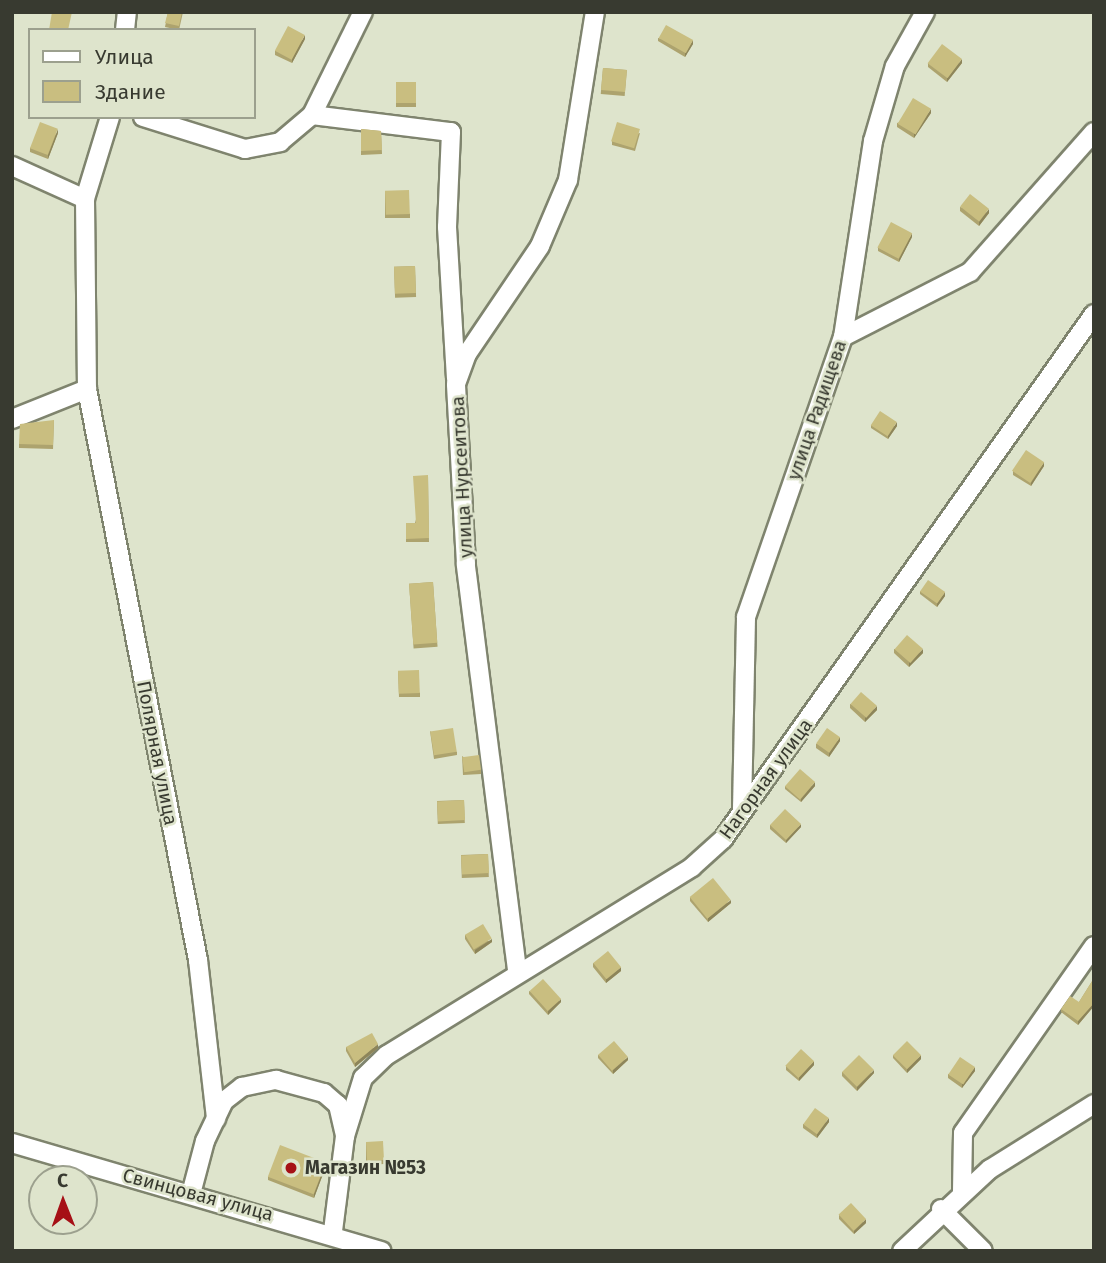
<!DOCTYPE html>
<meta charset="utf-8">
<style>
body{margin:0}
#map{position:relative;width:1106px;height:1263px;overflow:hidden;background:#dee4cc;font-family:"Fira Sans",sans-serif}
div>[style]{position:absolute}
[style*='--x']{left:calc(var(--x)*1px);top:calc(var(--y)*1px);width:calc(var(--w)*1px);rotate:calc(var(--a)*1deg)}
.roads{filter:drop-shadow(2px 0 #7f846e) drop-shadow(-2px 0 #7f846e) drop-shadow(0 2px #7f846e) drop-shadow(0 -2px #7f846e)}
.minor>*{height:18px;margin:-9px;padding:0 9px;transform-origin:9px;border-radius:9px;background:#fff}
.wall>*{inset:0;background:#ada36e;transform-origin:0 0}
.shaded-wall>*{inset:0;background:#8d855a}
.building>*{inset:0;background:#c9be80;transform-origin:0 0}
.dots>*{width:19px;height:19px;translate:-50% -50%;box-sizing:border-box;border:4px solid #dee4cc;border-radius:50%}
span{translate:-50% -50%;white-space:nowrap;text-align:center;line-height:1.15;-webkit-text-stroke:5px #dee4cc;paint-order:stroke}
.street-label{font-size:19px;color:#383a30}
.poi-label{font-size:19px;color:#383a30;font-weight:700}
.left{translate:0 -50%;text-align:left}
.frame{position:absolute;inset:0;border:14px solid #383a30;pointer-events:none}
.legend{position:absolute;left:28px;top:28px;width:228px;height:91px;box-sizing:border-box;background:#dee4cc;border:2px solid #9ca08e;margin:0;padding:9px 12px;list-style:none;font-size:21px;color:#383a30}
.legend li{display:flex;align-items:center;gap:14px;height:35px}
.legend b{width:35px;border:2px solid #9ca08e}
.north{position:absolute;left:28px;top:1165px;width:70px;height:70px;box-sizing:border-box;background:#dee4cc;border:2px solid #9ca08e;border-radius:50%;rotate:359deg;font-size:19px;font-weight:700;line-height:28px;text-align:center;color:#383a30}
.north::after{content:'';display:block;margin:auto;width:24px;height:32px;background:#a61016;clip-path:polygon(50% 0,100% 100%,50% 72%,0 100%)}
</style>
<div id="map">
<div class="roads">
<div class="minor">
<i style="--x:125;--y:30;--w:18;--a:-84"></i>
<i style="--x:312;--y:115;--w:140;--a:7"></i>
<i style="--x:451;--y:132;--w:95;--a:92.4"></i>
<i style="--x:447;--y:227;--w:152;--a:86.6"></i>
<i style="--x:110;--y:117;--w:86;--a:107"></i>
<i style="--x:85;--y:199;--w:190;--a:89.4"></i>
<i style="--x:87;--y:389;--w:582;--a:79"></i>
<i style="--x:198;--y:960;--w:160;--a:83.5"></i>
<i style="--x:143;--y:117;--w:107;--a:17.4"></i>
<i style="--x:245;--y:149;--w:36;--a:-11"></i>
<i style="--x:280;--y:142;--w:42;--a:-40.2"></i>
<i style="--x:312;--y:115;--w:115;--a:-63.7"></i>
<i style="--x:12;--y:166;--w:80;--a:24.3"></i>
<i style="--x:843;--y:337;--w:143;--a:-27.1"></i>
<i style="--x:970;--y:272;--w:187;--a:-48.5"></i>
<i style="--x:12;--y:419;--w:81;--a:-21.8"></i>
<i style="--x:742;--y:809;--w:192;--a:-88.8"></i>
<i style="--x:746;--y:617;--w:296;--a:-70.9"></i>
<i style="--x:843;--y:337;--w:198;--a:-81.3"></i>
<i style="--x:873;--y:141;--w:78;--a:-73.7"></i>
<i style="--x:895;--y:66;--w:62;--a:-60.9"></i>
<i style="--x:517;--y:970;--w:409;--a:-97.2"></i>
<i style="--x:466;--y:564;--w:180;--a:-93.2"></i>
<i style="--x:456;--y:384;--w:32;--a:-70"></i>
<i style="--x:467;--y:354;--w:130;--a:-55.9"></i>
<i style="--x:540;--y:246;--w:72;--a:-67"></i>
<i style="--x:568;--y:180;--w:170;--a:-80.9"></i>
<i style="--x:345;--y:1136;--w:61;--a:-72.8"></i>
<i style="--x:363;--y:1078;--w:33;--a:-44"></i>
<i style="--x:387;--y:1055;--w:358;--a:-31.6"></i>
<i style="--x:692;--y:867;--w:42;--a:-42.1"></i>
<i style="--x:723;--y:839;--w:643;--a:-54.75"></i>
<i style="--x:12;--y:1143;--w:385;--a:16.3"></i>
<i style="--x:962;--y:1191;--w:58;--a:-89"></i>
<i style="--x:963;--y:1133;--w:228;--a:-55"></i>
<i style="--x:191;--y:1194;--w:55;--a:-75.2"></i>
<i style="--x:205;--y:1141;--w:44;--a:-64.6"></i>
<i style="--x:224;--y:1101;--w:23;--a:-38"></i>
<i style="--x:242;--y:1087;--w:35;--a:-12"></i>
<i style="--x:276;--y:1080;--w:50;--a:15.2"></i>
<i style="--x:324;--y:1093;--w:18;--a:41"></i>
<i style="--x:338;--y:1105;--w:32;--a:77"></i>
<i style="--x:345;--y:1136;--w:96;--a:97.2"></i>
<i style="--x:941;--y:1209;--w:59;--a:45"></i>
<i style="--x:902;--y:1251;--w:120;--a:-43"></i>
<i style="--x:990;--y:1169;--w:123;--a:-32"></i>
</div>
</div>
<div class="wall">
<i style="clip-path:polygon(168px 12px,183px 12px,179px 30px,165px 27px)"></i>
<i style="clip-path:polygon(658px 38px,693px 44px,685px 57px,658px 41px)"></i>
<i style="clip-path:polygon(305px 39px,292px 63px,275px 55px,275px 51px)"></i>
<i style="clip-path:polygon(928px 63px,962px 63px,947px 82px,928px 67px)"></i>
<i style="left:603px;top:68px;width:24px;height:26px;rotate:5deg"></i>
<i style="left:396px;top:82px;width:20px;height:25px"></i>
<i style="clip-path:polygon(931px 113px,914px 138px,897px 127px,897px 123px)"></i>
<i style="clip-path:polygon(361px 129px,381px 131px,382px 154px,361px 155px)"></i>
<i style="clip-path:polygon(58px 133px,48px 159px,30px 152px,30px 148px)"></i>
<i style="clip-path:polygon(640px 133px,635px 151px,612px 145px,612px 141px)"></i>
<i style="clip-path:polygon(385px 191px,410px 214px,410px 218px,385px 218px)"></i>
<i style="clip-path:polygon(960px 207px,989px 213px,979px 226px,960px 211px)"></i>
<i style="clip-path:polygon(912px 237px,899px 262px,878px 251px,878px 248px)"></i>
<i style="left:415px;top:266px;width:31px;height:21px;rotate:88deg"></i>
<i style="clip-path:polygon(54px 420px,53px 449px,19px 448px,19px 444px)"></i>
<i style="clip-path:polygon(871px 425px,897px 426px,888px 439px,871px 428px)"></i>
<i style="clip-path:polygon(1044px 466px,1031px 486px,1013px 475px,1013px 471px)"></i>
<i style="clip-path:polygon(428px 475px,429px 542px,406px 542px,406px 523px,415px 523px)"></i>
<i style="left:433px;top:582px;width:65px;height:24px;rotate:86deg"></i>
<i style="clip-path:polygon(920px 591px,945px 596px,937px 607px,920px 594px)"></i>
<i style="clip-path:polygon(894px 649px,923px 653px,909px 667px,894px 653px)"></i>
<i style="clip-path:polygon(398px 671px,420px 693px,420px 697px,399px 697px)"></i>
<i style="clip-path:polygon(850px 704px,877px 710px,865px 722px,850px 708px)"></i>
<i style="clip-path:polygon(430px 731px,457px 752px,457px 755px,434px 759px)"></i>
<i style="clip-path:polygon(840px 741px,829px 757px,816px 748px,816px 744px)"></i>
<i style="clip-path:polygon(462px 756px,481px 770px,481px 774px,463px 775px)"></i>
<i style="clip-path:polygon(785px 786px,815px 786px,801px 802px,785px 789px)"></i>
<i style="left:464px;top:800px;width:23px;height:27px;rotate:88deg"></i>
<i style="clip-path:polygon(770px 825px,801px 827px,786px 843px,770px 829px)"></i>
<i style="left:488px;top:854px;width:23px;height:27px;rotate:88deg"></i>
<i style="clip-path:polygon(690px 897px,731px 903px,708px 922px,690px 901px)"></i>
<i style="clip-path:polygon(465px 935px,492px 942px,475px 954px,465px 939px)"></i>
<i style="clip-path:polygon(593px 963px,621px 971px,606px 983px,593px 967px)"></i>
<i style="clip-path:polygon(1094px 978px,1094px 1006px,1078px 1025px,1061px 1012px,1061px 1009px,1079px 1002px)"></i>
<i style="clip-path:polygon(529px 991px,561px 1002px,548px 1015px,529px 994px)"></i>
<i style="clip-path:polygon(346px 1047px,378px 1048px,355px 1067px,346px 1051px)"></i>
<i style="clip-path:polygon(598px 1055px,628px 1060px,613px 1074px,598px 1058px)"></i>
<i style="clip-path:polygon(893px 1055px,921px 1059px,907px 1073px,893px 1058px)"></i>
<i style="clip-path:polygon(814px 1065px,799px 1081px,786px 1070px,786px 1066px)"></i>
<i style="clip-path:polygon(975px 1071px,962px 1088px,948px 1078px,948px 1074px)"></i>
<i style="clip-path:polygon(842px 1072px,874px 1073px,857px 1091px,842px 1076px)"></i>
<i style="clip-path:polygon(829px 1122px,817px 1138px,803px 1128px,803px 1124px)"></i>
<i style="clip-path:polygon(366px 1142px,384px 1160px,384px 1164px,366px 1165px)"></i>
<i style="clip-path:polygon(326px 1166px,314px 1198px,268px 1180px,268px 1177px)"></i>
<i style="clip-path:polygon(839px 1215px,866px 1223px,854px 1234px,839px 1219px)"></i>
</div>
<div class="shaded-wall">
<i style="clip-path:polygon(305px 35px,305px 39px,292px 63px,292px 59px)"></i>
<i style="clip-path:polygon(693px 40px,693px 44px,685px 57px,685px 53px)"></i>
<i style="clip-path:polygon(962px 59px,962px 63px,947px 82px,947px 78px)"></i>
<i style="clip-path:polygon(931px 109px,931px 113px,914px 138px,914px 134px)"></i>
<i style="clip-path:polygon(58px 129px,58px 133px,48px 159px,48px 155px)"></i>
<i style="clip-path:polygon(989px 209px,989px 213px,979px 226px,979px 222px)"></i>
<i style="clip-path:polygon(912px 233px,912px 237px,899px 262px,899px 259px)"></i>
<i style="clip-path:polygon(897px 422px,897px 426px,888px 439px,888px 436px)"></i>
<i style="clip-path:polygon(1044px 462px,1044px 466px,1031px 486px,1031px 483px)"></i>
<i style="clip-path:polygon(945px 592px,945px 596px,937px 607px,937px 603px)"></i>
<i style="clip-path:polygon(923px 649px,923px 653px,909px 667px,909px 663px)"></i>
<i style="clip-path:polygon(877px 706px,877px 710px,865px 722px,865px 718px)"></i>
<i style="clip-path:polygon(840px 737px,840px 741px,829px 757px,829px 753px)"></i>
<i style="clip-path:polygon(815px 782px,815px 786px,801px 802px,801px 799px)"></i>
<i style="clip-path:polygon(801px 824px,801px 827px,786px 843px,786px 839px)"></i>
<i style="clip-path:polygon(731px 900px,731px 903px,708px 922px,708px 918px)"></i>
<i style="clip-path:polygon(492px 939px,492px 942px,475px 954px,475px 950px)"></i>
<i style="clip-path:polygon(621px 967px,621px 971px,606px 983px,606px 979px)"></i>
<i style="clip-path:polygon(561px 999px,561px 1002px,548px 1015px,548px 1011px)"></i>
<i style="clip-path:polygon(1094px 1003px,1094px 1006px,1078px 1025px,1078px 1021px)"></i>
<i style="clip-path:polygon(378px 1044px,378px 1048px,355px 1067px,355px 1063px)"></i>
<i style="clip-path:polygon(921px 1055px,921px 1059px,907px 1073px,907px 1069px)"></i>
<i style="clip-path:polygon(628px 1057px,628px 1060px,613px 1074px,613px 1070px)"></i>
<i style="clip-path:polygon(814px 1061px,814px 1065px,799px 1081px,799px 1077px)"></i>
<i style="clip-path:polygon(975px 1067px,975px 1071px,962px 1088px,962px 1084px)"></i>
<i style="clip-path:polygon(874px 1070px,874px 1073px,857px 1091px,857px 1087px)"></i>
<i style="clip-path:polygon(829px 1118px,829px 1122px,817px 1138px,817px 1134px)"></i>
<i style="clip-path:polygon(326px 1163px,326px 1166px,314px 1198px,314px 1194px)"></i>
<i style="clip-path:polygon(866px 1219px,866px 1223px,854px 1234px,854px 1231px)"></i>
</div>
<div class="building">
<i style="clip-path:polygon(52px 12px,72px 12px,68px 30px,49px 30px)"></i>
<i style="clip-path:polygon(168px 12px,182px 12px,179px 26px,165px 23px)"></i>
<i style="left:666px;top:25px;width:31px;height:15px;rotate:29deg"></i>
<i style="left:288px;top:26px;width:19px;height:28px;rotate:28deg"></i>
<i style="left:942px;top:44px;width:25px;height:24px;rotate:37deg"></i>
<i style="left:603px;top:68px;width:24px;height:22px;rotate:5deg"></i>
<i style="left:396px;top:82px;width:20px;height:21px"></i>
<i style="left:913px;top:98px;width:21px;height:30px;rotate:31deg"></i>
<i style="left:40px;top:122px;width:19px;height:28px;rotate:21deg"></i>
<i style="left:617px;top:122px;width:24px;height:20px;rotate:17deg"></i>
<i style="clip-path:polygon(361px 129px,381px 131px,382px 150px,361px 151px)"></i>
<i style="left:409px;top:190px;width:24px;height:24px;rotate:88deg"></i>
<i style="left:970px;top:194px;width:24px;height:16px;rotate:38deg"></i>
<i style="left:891px;top:222px;width:24px;height:29px;rotate:28deg"></i>
<i style="left:415px;top:266px;width:27px;height:21px;rotate:88deg"></i>
<i style="left:880px;top:411px;width:20px;height:17px;rotate:33deg"></i>
<i style="clip-path:polygon(54px 420px,53px 445px,19px 444px,20px 424px)"></i>
<i style="left:1026px;top:450px;width:22px;height:25px;rotate:34deg"></i>
<i style="clip-path:polygon(428px 475px,429px 538px,406px 539px,406px 523px,416px 523px,413px 476px)"></i>
<i style="left:928px;top:580px;width:21px;height:14px;rotate:35deg"></i>
<i style="left:433px;top:582px;width:61px;height:24px;rotate:86deg"></i>
<i style="left:907px;top:635px;width:21px;height:19px;rotate:41deg"></i>
<i style="left:419px;top:670px;width:23px;height:21px;rotate:88deg"></i>
<i style="left:861px;top:692px;width:21px;height:16px;rotate:41deg"></i>
<i style="left:453px;top:728px;width:24px;height:23px;rotate:81deg"></i>
<i style="left:827px;top:728px;width:16px;height:19px;rotate:35deg"></i>
<i style="left:479px;top:755px;width:15px;height:17px;rotate:82deg"></i>
<i style="left:800px;top:769px;width:20px;height:23px;rotate:41deg"></i>
<i style="left:464px;top:800px;width:20px;height:27px;rotate:87deg"></i>
<i style="left:785px;top:809px;width:22px;height:22px;rotate:43deg"></i>
<i style="left:488px;top:854px;width:19px;height:27px;rotate:87deg"></i>
<i style="left:713px;top:878px;width:28px;height:30px;rotate:51deg"></i>
<i style="left:483px;top:924px;width:17px;height:21px;rotate:59deg"></i>
<i style="left:608px;top:951px;width:21px;height:19px;rotate:51deg"></i>
<i style="clip-path:polygon(1094px 978px,1094px 1003px,1078px 1021px,1061px 1009px,1070px 996px,1079px 1002px)"></i>
<i style="left:543px;top:979px;width:27px;height:18px;rotate:48deg"></i>
<i style="clip-path:polygon(372px 1033px,378px 1044px,355px 1063px,346px 1047px)"></i>
<i style="left:614px;top:1041px;width:21px;height:21px;rotate:49deg"></i>
<i style="left:907px;top:1041px;width:20px;height:20px;rotate:45deg"></i>
<i style="left:801px;top:1049px;width:18px;height:23px;rotate:43deg"></i>
<i style="left:859px;top:1055px;width:21px;height:24px;rotate:45deg"></i>
<i style="left:960px;top:1057px;width:18px;height:21px;rotate:34deg"></i>
<i style="left:815px;top:1108px;width:17px;height:20px;rotate:36deg"></i>
<i style="left:383px;top:1141px;width:19px;height:17px;rotate:87deg"></i>
<i style="left:280px;top:1145px;width:49px;height:34px;rotate:21deg"></i>
<i style="left:851px;top:1203px;width:22px;height:17px;rotate:47deg"></i>
</div>
<div class="dots">
<i style="left:291px;top:1168px;background:#a61016"></i>
</div>
<div class="street-label">
<span style="left:817px;top:410px;rotate:-71deg">улица Радищева</span>
<span style="left:462px;top:477px;rotate:-93deg">улица Нурсеитова</span>
<span style="left:157px;top:753px;rotate:79deg">Полярная улица</span>
<span style="left:766px;top:779px;rotate:-54deg">Нагорная улица</span>
<span style="left:198px;top:1195px;rotate:15deg">Свинцовая улица</span>
</div>
<div class="poi-label">
<span class="left" style="left:305px;top:1168px">Магазин №53</span>
</div>
<div class="frame"></div>
<ul class="legend">
<li><b style="height:9px;background:#fff"></b>Улица</li>
<li><b style="height:19px;background:#c9be80"></b>Здание</li>
</ul>
<div class="north">С</div>
</div>
